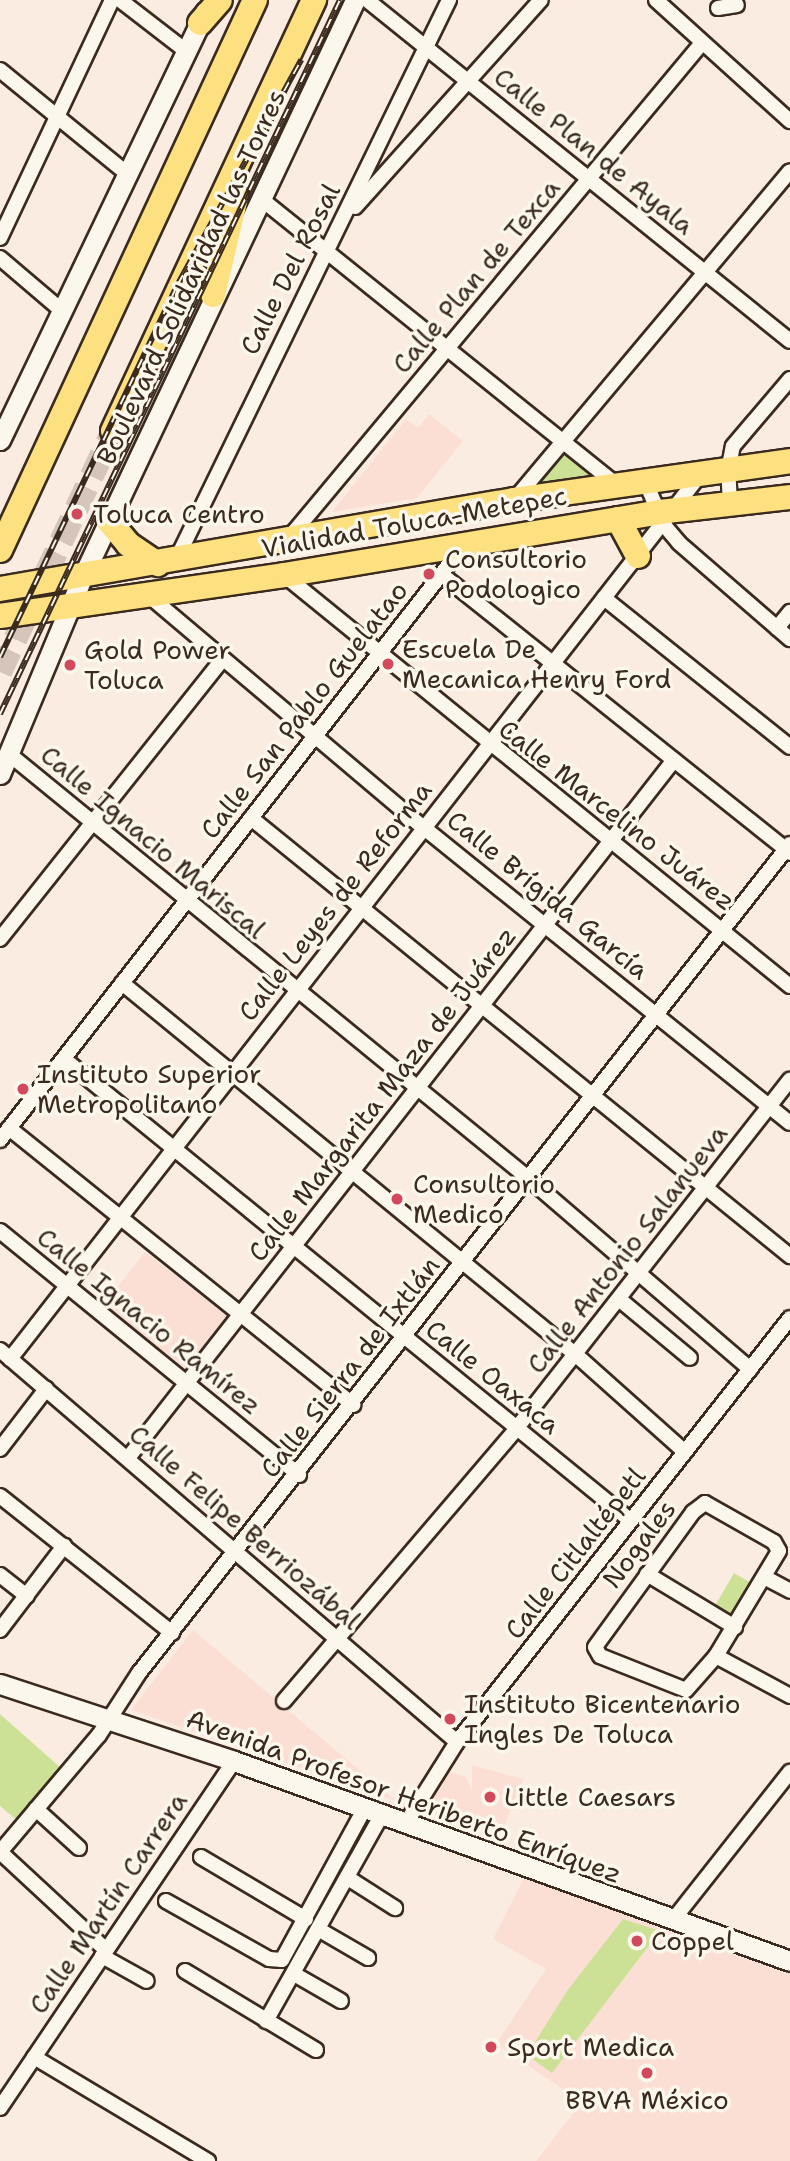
<!DOCTYPE html>
<meta charset="utf-8">
<style>
body{margin:0}
#map{position:relative;width:790px;height:2161px;overflow:hidden;background:#fbece1;font-family:"Shantell Sans",sans-serif}
div>[style]{position:absolute}
[style*='--x']{left:calc(var(--x)*1px);top:calc(var(--y)*1px);width:calc(var(--w)*1px);rotate:calc(var(--a)*1deg)}
.built>*{inset:0;background:#fbdfd4;transform-origin:0 0}
.green>*{inset:0;background:#cde196;transform-origin:0 0}
.highway-tunnel>*{height:24px;margin-top:-12px;transform-origin:0;background:repeating-linear-gradient(90deg,#d5c5ba 0 24px,transparent 0 36px)}
.roads{filter:drop-shadow(2px 0 #3b2a1e) drop-shadow(-2px 0 #3b2a1e) drop-shadow(0 2px #3b2a1e) drop-shadow(0 -2px #3b2a1e)}
.street>*{height:14px;margin:-7px;padding:0 7px;transform-origin:7px;border-radius:7px;background:#fbf7ec}
.secondary>*{height:19px;margin:-9.5px;padding:0 9.5px;transform-origin:9.5px;border-radius:9.5px;background:#fbf7ec}
.highway>*{height:24px;margin:-12px;padding:0 12px;transform-origin:12px;border-radius:12px;background:#fde080}
.rail>*{height:6px;margin-top:-3px;transform-origin:0;background:repeating-linear-gradient(90deg,#fbf7ec 0 10px,#3b2a1e 0 20px);box-sizing:border-box;border-block:2px solid #3b2a1e}
.dots>*{width:19px;height:19px;translate:-50% -50%;box-sizing:border-box;border:4px solid #fbf7ec;border-radius:50%}
span{translate:-50% -50%;white-space:nowrap;text-align:center;line-height:1.15;-webkit-text-stroke:7px #fbf7ec;paint-order:stroke}
.street-label{font-size:26px;color:#3b2a1e}
.poi-label{font-size:26px;color:#3b2a1e}
.left{translate:0 -50%;text-align:left}
</style>
<div id="map">
<div class="built">
<i style="clip-path:polygon(429px 414px,463px 441px,417px 498px,332px 512px,406px 419px,418px 428px)"></i>
<i style="left:145px;top:1252px;width:108px;height:67px;rotate:38deg"></i>
<i style="clip-path:polygon(193px 1630px,396px 1801px,131px 1710px)"></i>
<i style="clip-path:polygon(472px 1765px,523px 1779px,502px 1832px,472px 1821px,468px 1827px,427px 1811px,431px 1792px,448px 1771px,466px 1777px,472px 1791px)"></i>
<i style="clip-path:polygon(524px 1878px,790px 1975px,790px 2161px,536px 2161px,582px 2102px,496px 2044px,546px 1969px,493px 1939px)"></i>
</div>
<div class="green">
<i style="clip-path:polygon(562px 451px,603px 480px,530px 489px)"></i>
<i style="left:734px;top:1573px;width:22px;height:39px;rotate:30deg"></i>
<i style="clip-path:polygon(0 1714px,62px 1769px,18px 1821px,0 1806px)"></i>
<i style="clip-path:polygon(623px 1919px,660px 1931px,552px 2073px,527px 2055px,567px 1991px)"></i>
</div>
<div class="highway-tunnel">
<i style="--x:0;--y:672;--w:266;--a:-64.9"></i>
</div>
<div class="roads">
<div class="street">
<i style="--x:120;--y:0;--w:83;--a:37.7"></i>
<i style="--x:367;--y:0;--w:543;--a:38.87"></i>
<i style="--x:656;--y:0;--w:181;--a:42.1"></i>
<i style="--x:718;--y:8;--w:19;--a:-9"></i>
<i style="--x:0;--y:70;--w:161;--a:39.2"></i>
<i style="--x:260;--y:198;--w:461;--a:38.8"></i>
<i style="--x:355;--y:207;--w:278;--a:-48.1"></i>
<i style="--x:0;--y:238;--w:263;--a:-64.8"></i>
<i style="--x:0;--y:258;--w:80;--a:40.4"></i>
<i style="--x:646;--y:483;--w:46;--a:66.8"></i>
<i style="--x:664;--y:525;--w:23;--a:50"></i>
<i style="--x:679;--y:543;--w:147;--a:40.9"></i>
<i style="--x:514;--y:500;--w:429;--a:-50"></i>
<i style="--x:730;--y:504;--w:33;--a:-93"></i>
<i style="--x:728;--y:471;--w:25;--a:-79"></i>
<i style="--x:733;--y:446;--w:88;--a:-49.6"></i>
<i style="--x:288;--y:539;--w:646;--a:-50.15"></i>
<i style="--x:176;--y:560;--w:623;--a:-64.01"></i>
<i style="--x:441;--y:574;--w:447;--a:38.6"></i>
<i style="--x:284;--y:575;--w:652;--a:39.09"></i>
<i style="--x:148;--y:595;--w:360;--a:40.2"></i>
<i style="--x:423;--y:827;--w:471;--a:38.9"></i>
<i style="--x:604;--y:598;--w:238;--a:38.7"></i>
<i style="--x:777;--y:628;--w:21;--a:-51"></i>
<i style="--x:9;--y:754;--w:670;--a:39.25"></i>
<i style="--x:528;--y:1178;--w:293;--a:40.7"></i>
<i style="--x:251;--y:818;--w:695;--a:39.1"></i>
<i style="--x:0;--y:939;--w:358;--a:-51.5"></i>
<i style="--x:122;--y:983;--w:586;--a:39.32"></i>
<i style="--x:575;--y:1354;--w:147;--a:41.7"></i>
<i style="--x:64;--y:1059;--w:731;--a:39.17"></i>
<i style="--x:9;--y:1128;--w:442;--a:38.8"></i>
<i style="--x:0;--y:1140;--w:755;--a:-52.05"></i>
<i style="--x:0;--y:1231;--w:386;--a:39.2"></i>
<i style="--x:619;--y:1299;--w:92;--a:39.7"></i>
<i style="--x:0;--y:1350;--w:602;--a:40.62"></i>
<i style="--x:10;--y:1359;--w:1121;--a:-52.03"></i>
<i style="--x:0;--y:1449;--w:76;--a:-52.5"></i>
<i style="--x:128;--y:1458;--w:886;--a:-51.97"></i>
<i style="--x:0;--y:1496;--w:220;--a:38.5"></i>
<i style="--x:705;--y:1503;--w:79;--a:29.5"></i>
<i style="--x:774;--y:1542;--w:10;--a:61"></i>
<i style="--x:779;--y:1551;--w:122;--a:121"></i>
<i style="--x:716;--y:1656;--w:45;--a:131.4"></i>
<i style="--x:686;--y:1690;--w:92;--a:-158.4"></i>
<i style="--x:600;--y:1656;--w:10;--a:-119"></i>
<i style="--x:595;--y:1647;--w:167;--a:-54"></i>
<i style="--x:693;--y:1512;--w:15;--a:-37"></i>
<i style="--x:647;--y:1574;--w:103;--a:31.1"></i>
<i style="--x:0;--y:1575;--w:34;--a:38"></i>
<i style="--x:766;--y:1578;--w:27;--a:28"></i>
<i style="--x:0;--y:1630;--w:106;--a:-52.7"></i>
<i style="--x:716;--y:1656;--w:84;--a:28.4"></i>
<i style="--x:284;--y:1701;--w:358;--a:-49.5"></i>
<i style="--x:516;--y:1429;--w:444;--a:-51.9"></i>
<i style="--x:36;--y:1809;--w:58;--a:42.2"></i>
<i style="--x:406;--y:1823;--w:96;--a:-57.8"></i>
<i style="--x:457;--y:1742;--w:539;--a:-51.85"></i>
<i style="--x:201;--y:1857;--w:122;--a:30.6"></i>
<i style="--x:348;--y:1878;--w:56;--a:32.6"></i>
<i style="--x:166;--y:1901;--w:118;--a:29.4"></i>
<i style="--x:269;--y:1959;--w:13;--a:4"></i>
<i style="--x:282;--y:1960;--w:173;--a:-61.4"></i>
<i style="--x:673;--y:1920;--w:189;--a:-51.7"></i>
<i style="--x:318;--y:1929;--w:58;--a:30.1"></i>
<i style="--x:106;--y:1950;--w:144;--a:-137.2"></i>
<i style="--x:0;--y:1852;--w:153;--a:-49.8"></i>
<i style="--x:99;--y:1735;--w:74;--a:-57.2"></i>
<i style="--x:139;--y:1673;--w:1054;--a:-51.86"></i>
<i style="--x:102;--y:1956;--w:51;--a:29.1"></i>
<i style="--x:185;--y:1971;--w:153;--a:31.1"></i>
<i style="--x:294;--y:1974;--w:54;--a:29.9"></i>
<i style="--x:266;--y:2021;--w:237;--a:-60.7"></i>
<i style="--x:34;--y:2057;--w:203;--a:30.9"></i>
<i style="--x:0;--y:2108;--w:419;--a:-56"></i>
</div>
<div class="secondary">
<i style="--x:0;--y:440;--w:475;--a:-64.4"></i>
<i style="--x:0;--y:774;--w:212;--a:-67.3"></i>
<i style="--x:82;--y:578;--w:639;--a:-64.72"></i>
<i style="--x:0;--y:1684;--w:246;--a:18.2"></i>
<i style="--x:234;--y:1761;--w:591;--a:19.78"></i>
</div>
<div class="highway">
<i style="--x:200;--y:23;--w:30;--a:-49"></i>
<i style="--x:213;--y:295;--w:101;--a:-76.8"></i>
<i style="--x:113;--y:431;--w:476;--a:-65"></i>
<i style="--x:618;--y:519;--w:42;--a:61.6"></i>
<i style="--x:109;--y:521;--w:30;--a:50"></i>
<i style="--x:128;--y:544;--w:36;--a:34"></i>
<i style="--x:0;--y:550;--w:606;--a:-65.13"></i>
<i style="--x:0;--y:589;--w:522;--a:-9.82"></i>
<i style="--x:514;--y:500;--w:279;--a:-8"></i>
<i style="--x:0;--y:616;--w:287;--a:-8.2"></i>
<i style="--x:284;--y:575;--w:380;--a:-9.5"></i>
<i style="--x:659;--y:512;--w:132;--a:-6.5"></i>
</div>
</div>
<div class="rail">
<i style="--x:0;--y:657;--w:413;--a:-64.5"></i>
<i style="--x:178;--y:284;--w:256;--a:-61.2"></i>
<i style="--x:0;--y:714;--w:791;--a:-64.54"></i>
</div>
<div class="dots">
<i style="left:77px;top:514px;background:#d1495b"></i>
<i style="left:429px;top:574px;background:#d1495b"></i>
<i style="left:388px;top:664px;background:#d1495b"></i>
<i style="left:70px;top:665px;background:#d1495b"></i>
<i style="left:23px;top:1089px;background:#d1495b"></i>
<i style="left:397px;top:1199px;background:#d1495b"></i>
<i style="left:450px;top:1719px;background:#d1495b"></i>
<i style="left:490px;top:1797px;background:#d1495b"></i>
<i style="left:637px;top:1941px;background:#d1495b"></i>
<i style="left:491px;top:2047px;background:#d1495b"></i>
<i style="left:647px;top:2073px;background:#d1495b"></i>
</div>
<div class="street-label">
<span style="left:594px;top:151px;rotate:39deg">Calle Plan de Ayala</span>
<span style="left:290px;top:269px;rotate:-63deg">Calle Del Rosal</span>
<span style="left:476px;top:276px;rotate:-50deg">Calle Plan de Texca</span>
<span style="left:191px;top:277px;rotate:-65deg">Boulevard Solidaridad las Torres</span>
<span style="left:414px;top:522px;rotate:-10deg">Vialidad Toluca-Metepec</span>
<span style="left:304px;top:710px;rotate:-52deg">Calle San Pablo Guelatao</span>
<span style="left:617px;top:815px;rotate:38deg">Calle Marcelino Juárez</span>
<span style="left:153px;top:842px;rotate:40deg">Calle Ignacio Mariscal</span>
<span style="left:548px;top:895px;rotate:39deg">Calle Brígida García</span>
<span style="left:335px;top:901px;rotate:-52deg">Calle Leyes de Reforma</span>
<span style="left:382px;top:1094px;rotate:-52deg">Calle Margarita Maza de Juárez</span>
<span style="left:627px;top:1249px;rotate:-52deg">Calle Antonio Salanueva</span>
<span style="left:149px;top:1321px;rotate:39deg">Calle Ignacio Ramírez</span>
<span style="left:350px;top:1367px;rotate:-52deg">Calle Sierra de Ixtlán</span>
<span style="left:493px;top:1377px;rotate:39deg">Calle Oaxaca</span>
<span style="left:245px;top:1527px;rotate:41deg">Calle Felipe Berriozábal</span>
<span style="left:639px;top:1544px;rotate:-53deg">Nogales</span>
<span style="left:575px;top:1553px;rotate:-52deg">Calle Citlaltépetl</span>
<span style="left:404px;top:1796px;rotate:20deg">Avenida Profesor Heriberto Enríquez</span>
<span style="left:108px;top:1903px;rotate:-56deg">Calle Martín Carrera</span>
</div>
<div class="poi-label">
<span class="left" style="left:93px;top:514px">Toluca Centro</span>
<span class="left" style="left:445px;top:574px">Consultorio<br>Podologico</span>
<span class="left" style="left:402px;top:664px">Escuela De<br>Mecanica Henry Ford</span>
<span class="left" style="left:84px;top:665px">Gold Power<br>Toluca</span>
<span class="left" style="left:37px;top:1089px">Instituto Superior<br>Metropolitano</span>
<span class="left" style="left:413px;top:1199px">Consultorio<br>Medico</span>
<span class="left" style="left:464px;top:1719px">Instituto Bicentenario<br>Ingles De Toluca</span>
<span class="left" style="left:504px;top:1797px">Little Caesars</span>
<span class="left" style="left:651px;top:1941px">Coppel</span>
<span class="left" style="left:507px;top:2047px">Sport Medica</span>
<span style="left:647px;top:2100px">BBVA México</span>
</div>
</div>
